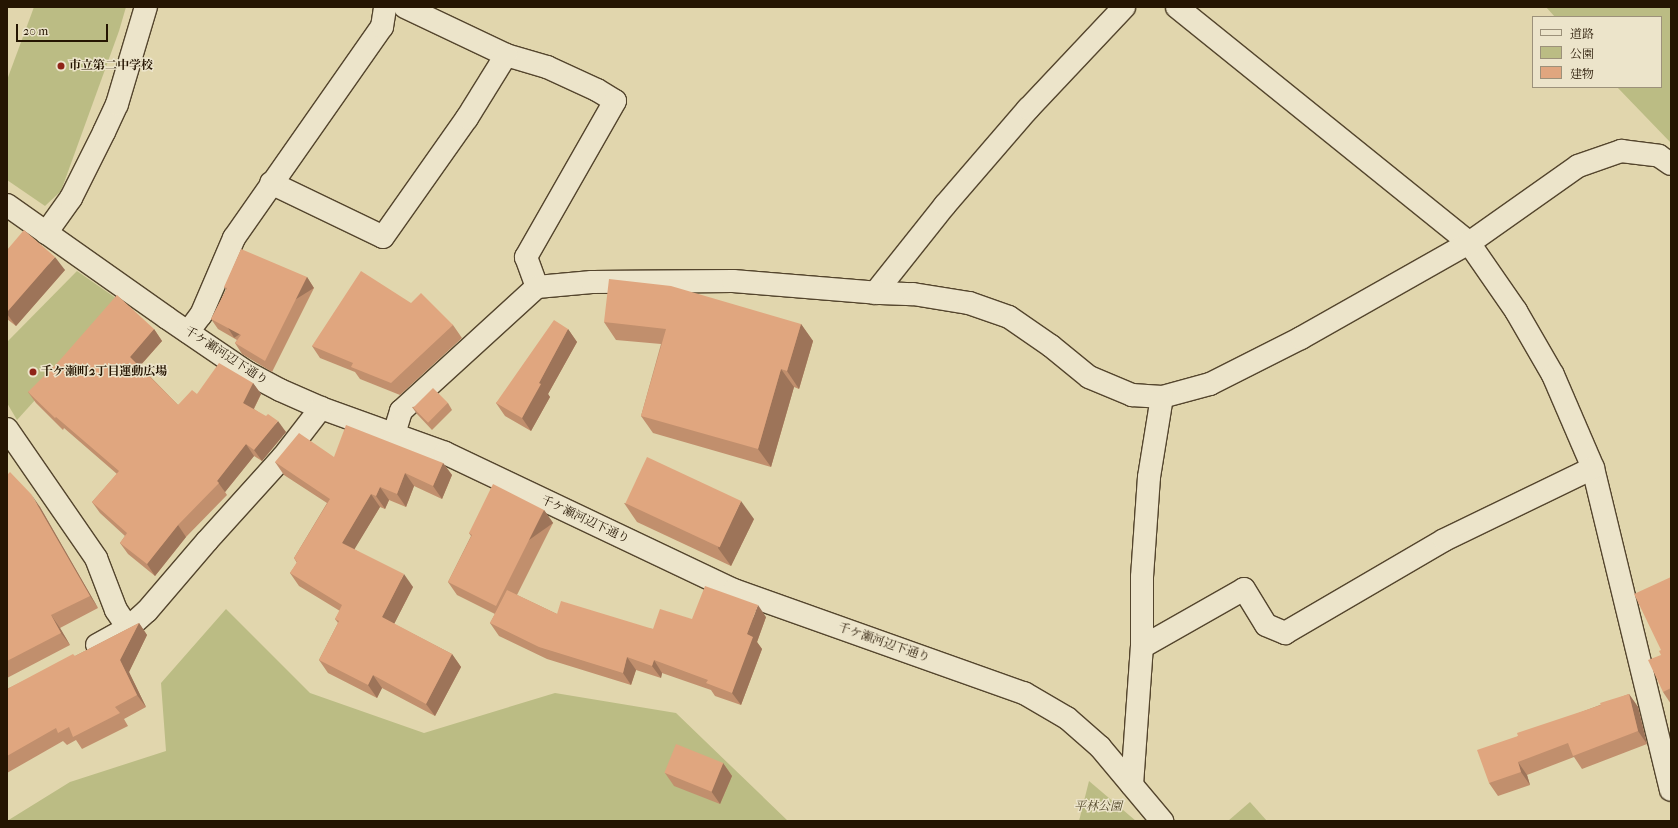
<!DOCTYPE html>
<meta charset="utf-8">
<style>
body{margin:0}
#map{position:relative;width:1678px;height:828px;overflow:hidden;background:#e1d6ad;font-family:"IM FELL French Canon","Noto Serif JP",serif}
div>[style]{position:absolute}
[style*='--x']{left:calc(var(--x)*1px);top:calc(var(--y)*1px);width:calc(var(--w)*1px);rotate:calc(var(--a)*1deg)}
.green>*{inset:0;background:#bbbc84}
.roads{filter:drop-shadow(1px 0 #54452d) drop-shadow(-1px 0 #54452d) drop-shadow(0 1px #54452d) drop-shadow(0 -1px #54452d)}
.minor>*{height:22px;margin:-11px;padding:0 11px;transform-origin:11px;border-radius:11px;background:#ece4ca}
.wall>*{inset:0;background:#c18f6d}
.shaded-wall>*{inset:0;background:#9d7459;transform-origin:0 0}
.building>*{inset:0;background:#e0a67f;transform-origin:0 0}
.dots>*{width:11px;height:11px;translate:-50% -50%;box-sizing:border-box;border:2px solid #ece4ca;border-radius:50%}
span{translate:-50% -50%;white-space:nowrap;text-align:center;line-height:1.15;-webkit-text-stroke:3px #ece4ca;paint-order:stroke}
.poi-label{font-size:12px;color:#251502;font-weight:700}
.left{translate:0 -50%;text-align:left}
.street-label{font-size:12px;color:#251502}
.park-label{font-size:12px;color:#524729;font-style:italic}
.frame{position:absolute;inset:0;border:8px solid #251502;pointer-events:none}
.legend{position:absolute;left:1532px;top:16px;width:130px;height:72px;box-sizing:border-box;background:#ece4ca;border:1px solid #9c917a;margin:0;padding:5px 7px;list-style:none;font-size:12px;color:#251502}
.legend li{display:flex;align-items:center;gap:8px;height:20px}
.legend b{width:20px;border:1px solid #9c917a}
.scale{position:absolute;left:16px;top:24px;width:92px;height:18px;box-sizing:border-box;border:2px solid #251502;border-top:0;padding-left:5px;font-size:12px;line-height:14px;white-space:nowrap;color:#251502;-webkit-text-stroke:3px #ece4ca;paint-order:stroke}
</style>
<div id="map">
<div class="green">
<i style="clip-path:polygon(34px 7px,126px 7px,119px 31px,61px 191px,45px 206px,7px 180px,7px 80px)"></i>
<i style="clip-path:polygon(1546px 7px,1671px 7px,1671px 143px,1617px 87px,1661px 87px,1661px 17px,1555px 17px)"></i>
<i style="clip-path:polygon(77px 271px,123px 303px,17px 420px,7px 403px,7px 342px)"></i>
<i style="clip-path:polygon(226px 609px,310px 693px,424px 733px,555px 693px,676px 713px,788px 821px,7px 821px,70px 782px,166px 751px,161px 683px)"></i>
<i style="clip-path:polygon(1089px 781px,1136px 821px,1079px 821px)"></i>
<i style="clip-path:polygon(1250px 802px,1267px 821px,1228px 821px)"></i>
</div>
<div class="roads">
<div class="minor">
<i style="--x:405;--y:7;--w:112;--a:25.4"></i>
<i style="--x:506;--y:55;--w:43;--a:16.3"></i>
<i style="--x:547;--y:67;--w:55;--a:24.7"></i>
<i style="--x:597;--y:90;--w:21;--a:31"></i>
<i style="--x:615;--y:101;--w:180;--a:119.7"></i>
<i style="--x:526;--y:257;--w:32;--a:70"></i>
<i style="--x:1177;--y:7;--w:375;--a:38.9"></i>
<i style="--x:1469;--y:243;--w:83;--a:55.3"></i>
<i style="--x:1516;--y:311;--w:74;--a:60"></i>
<i style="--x:1553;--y:375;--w:101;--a:66.7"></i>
<i style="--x:1593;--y:468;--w:331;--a:76.4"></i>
<i style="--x:271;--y:183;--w:124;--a:25.7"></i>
<i style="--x:383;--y:237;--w:146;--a:-54.8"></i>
<i style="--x:467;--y:118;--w:74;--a:-58.2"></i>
<i style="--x:7;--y:205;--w:196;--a:35.2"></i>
<i style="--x:167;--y:318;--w:98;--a:34.2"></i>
<i style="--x:248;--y:373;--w:36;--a:28"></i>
<i style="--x:280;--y:390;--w:45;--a:23.7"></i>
<i style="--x:321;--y:408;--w:132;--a:19.9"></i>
<i style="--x:445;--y:453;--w:320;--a:25.4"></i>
<i style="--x:734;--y:590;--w:308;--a:19.6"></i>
<i style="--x:1024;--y:693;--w:50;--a:30.2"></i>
<i style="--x:1067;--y:718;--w:44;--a:41.3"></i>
<i style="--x:1100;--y:747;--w:97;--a:50"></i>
<i style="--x:46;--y:233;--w:43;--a:-54.5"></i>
<i style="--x:71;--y:198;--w:74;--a:-63.4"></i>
<i style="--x:104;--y:132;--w:31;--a:-65"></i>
<i style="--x:117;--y:104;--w:101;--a:-73.4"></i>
<i style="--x:875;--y:293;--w:112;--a:-51.5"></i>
<i style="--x:945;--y:205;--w:127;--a:-49.2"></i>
<i style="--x:1028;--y:109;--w:140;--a:-46.7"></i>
<i style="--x:188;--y:332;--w:21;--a:-53"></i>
<i style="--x:201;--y:315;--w:84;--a:-66.8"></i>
<i style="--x:234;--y:238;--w:258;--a:-55"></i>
<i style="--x:382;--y:27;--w:20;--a:-81"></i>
<i style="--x:7;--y:429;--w:157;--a:55.4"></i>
<i style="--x:96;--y:558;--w:56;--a:69"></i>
<i style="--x:116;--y:610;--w:22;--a:56"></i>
<i style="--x:394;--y:434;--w:24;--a:-73"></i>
<i style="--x:401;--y:411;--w:184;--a:-42.4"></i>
<i style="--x:537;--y:287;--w:55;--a:-5.2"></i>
<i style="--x:592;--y:282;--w:141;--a:-0.4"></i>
<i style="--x:733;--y:281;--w:147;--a:4.7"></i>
<i style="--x:880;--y:293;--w:33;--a:2"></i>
<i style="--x:913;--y:294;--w:57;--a:9.1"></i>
<i style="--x:969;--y:303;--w:42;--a:19.3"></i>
<i style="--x:1009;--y:317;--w:51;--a:34.6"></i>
<i style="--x:1051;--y:346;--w:49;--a:39.2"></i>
<i style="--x:1089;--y:377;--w:47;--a:22.7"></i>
<i style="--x:1132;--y:395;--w:30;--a:4"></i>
<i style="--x:1162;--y:397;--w:50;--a:-15.2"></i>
<i style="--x:1210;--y:384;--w:102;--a:-26.8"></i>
<i style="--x:1301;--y:338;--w:193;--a:-29.5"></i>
<i style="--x:1469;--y:243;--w:133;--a:-35.2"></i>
<i style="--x:1578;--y:166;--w:46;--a:-19.2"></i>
<i style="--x:1621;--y:151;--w:38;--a:7"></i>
<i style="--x:1659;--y:156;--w:14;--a:34"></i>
<i style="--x:97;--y:645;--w:35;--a:-29"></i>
<i style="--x:128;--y:628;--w:25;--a:-42"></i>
<i style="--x:147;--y:611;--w:92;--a:-49.4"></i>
<i style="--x:207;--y:541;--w:113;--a:-47.9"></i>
<i style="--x:283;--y:457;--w:62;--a:-52.2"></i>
<i style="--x:1142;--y:647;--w:117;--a:-29.6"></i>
<i style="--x:1244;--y:589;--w:42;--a:58.6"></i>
<i style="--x:1266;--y:625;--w:21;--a:23"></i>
<i style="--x:1285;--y:633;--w:184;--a:-30.3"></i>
<i style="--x:1444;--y:540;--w:165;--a:-25.8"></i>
<i style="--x:1132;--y:785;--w:138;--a:-85.9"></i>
<i style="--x:1142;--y:647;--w:70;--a:-90"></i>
<i style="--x:1142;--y:577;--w:100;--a:-86"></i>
<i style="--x:1149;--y:477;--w:81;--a:-80.8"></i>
</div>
</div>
<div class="wall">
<i style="clip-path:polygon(7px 250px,65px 270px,16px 326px,7px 319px)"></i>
<i style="clip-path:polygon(307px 277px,314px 288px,272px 372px,242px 354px,235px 343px,237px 340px,218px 329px,211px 319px,226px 290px,224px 287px)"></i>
<i style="clip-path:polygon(411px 303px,453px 325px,462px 338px,400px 395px,360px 379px,355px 372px,320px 358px,312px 346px)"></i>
<i style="clip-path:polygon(604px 322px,801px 324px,813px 341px,799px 389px,794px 387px,771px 467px,653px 433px,641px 416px,661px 344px,616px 340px)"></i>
<i style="clip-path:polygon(154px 329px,162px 341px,140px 366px,178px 405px,197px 394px,253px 383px,261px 394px,254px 409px,286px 432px,262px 461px,254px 456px,225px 492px,227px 495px,186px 537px,155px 576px,128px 554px,120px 543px,125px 536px,100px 513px,92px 502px,117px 474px,64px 428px,63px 430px,36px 403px,28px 392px)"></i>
<i style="clip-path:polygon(568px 329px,577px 342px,548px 394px,550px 397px,531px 431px,505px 416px,496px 403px)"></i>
<i style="clip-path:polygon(448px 403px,452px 410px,432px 430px,417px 414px,412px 407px)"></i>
<i style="clip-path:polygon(334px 457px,443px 463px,452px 475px,442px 499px,414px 486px,406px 507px,389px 500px,385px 509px,380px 507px,354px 549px,413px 587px,394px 624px,452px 654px,461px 667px,435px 716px,382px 688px,377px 698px,328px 673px,319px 660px,338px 623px,335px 619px,340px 611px,299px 586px,290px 573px,297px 563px,294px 558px,327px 503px,284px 475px,275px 462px)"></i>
<i style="clip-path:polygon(7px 475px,40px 507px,98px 608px,60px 628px,70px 645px,7px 678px)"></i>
<i style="clip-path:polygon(624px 503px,754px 519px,731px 566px,637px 522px)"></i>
<i style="clip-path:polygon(544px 510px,553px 523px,517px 595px,557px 614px,653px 629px,692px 619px,766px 617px,757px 642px,762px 649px,741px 705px,715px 696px,711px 690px,662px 673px,661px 678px,636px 670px,631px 685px,547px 659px,499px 636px,490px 623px,495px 614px,457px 595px,448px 582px,471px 536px,469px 533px)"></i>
<i style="clip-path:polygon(1671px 577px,1671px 704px,1663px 692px,1661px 655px)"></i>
<i style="clip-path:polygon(139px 623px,147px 635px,129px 672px,146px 707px,124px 719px,128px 726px,82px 749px,76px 740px,67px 745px,63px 741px,7px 773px,7px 689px,75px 656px)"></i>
<i style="clip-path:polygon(1629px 694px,1638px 707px,1647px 744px,1582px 769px,1574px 757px,1527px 775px,1530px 785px,1498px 796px,1489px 783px,1518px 736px)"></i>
<i style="clip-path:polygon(723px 763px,732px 776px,720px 804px,674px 786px,665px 773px)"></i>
</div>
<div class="shaded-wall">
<i style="clip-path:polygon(55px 257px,65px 270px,16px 326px,7px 314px,7px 312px)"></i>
<i style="left:307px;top:277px;width:13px;height:94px;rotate:58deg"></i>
<i style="clip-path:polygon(801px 324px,813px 341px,799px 389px,787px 371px)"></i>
<i style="clip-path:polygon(154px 329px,162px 341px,138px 368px,130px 357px)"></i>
<i style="clip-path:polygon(568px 329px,577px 342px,548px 394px,550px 397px,531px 431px,522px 418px,539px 383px)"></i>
<i style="clip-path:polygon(781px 369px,794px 387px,771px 467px,758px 449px)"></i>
<i style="clip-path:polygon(253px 383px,261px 394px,251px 414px,243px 403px)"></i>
<i style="clip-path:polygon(278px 421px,286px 432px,262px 461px,254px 450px)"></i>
<i style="clip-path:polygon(246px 444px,254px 456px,225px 492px,217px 481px)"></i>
<i style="clip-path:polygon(443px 463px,452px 475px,442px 499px,433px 486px)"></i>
<i style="clip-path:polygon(405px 473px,414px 486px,406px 507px,397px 494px)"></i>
<i style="clip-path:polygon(380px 487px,389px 500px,385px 509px,376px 496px)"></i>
<i style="clip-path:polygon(31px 494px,40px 507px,98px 608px,90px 596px)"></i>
<i style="clip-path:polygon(371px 494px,380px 507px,351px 555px,342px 543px)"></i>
<i style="clip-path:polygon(741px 501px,754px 519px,731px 566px,718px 548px)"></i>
<i style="left:544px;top:510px;width:16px;height:107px;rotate:55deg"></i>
<i style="clip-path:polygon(178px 525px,186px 537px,155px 576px,147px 564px)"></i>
<i style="clip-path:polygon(404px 574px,413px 587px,391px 630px,382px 617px)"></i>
<i style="clip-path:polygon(758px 605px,766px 617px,757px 642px,762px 649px,741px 705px,732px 693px,747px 634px)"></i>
<i style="clip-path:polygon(51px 615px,60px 628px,70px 645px,61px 633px)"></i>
<i style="clip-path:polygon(139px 623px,147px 635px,129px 672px,146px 707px,137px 695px,120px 660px)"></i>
<i style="clip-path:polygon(452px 654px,461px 667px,435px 716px,426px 704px)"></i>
<i style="clip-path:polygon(627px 657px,636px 670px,631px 685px,623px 673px)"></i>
<i style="clip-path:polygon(654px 660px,662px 673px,661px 678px,652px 666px)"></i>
<i style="clip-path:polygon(373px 675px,382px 688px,377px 698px,368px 685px)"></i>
<i style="clip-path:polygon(1629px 694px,1638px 707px,1647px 744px,1638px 731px)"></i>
<i style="clip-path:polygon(1518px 762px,1527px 775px,1530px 785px,1521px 772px)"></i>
<i style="clip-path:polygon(723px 763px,732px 776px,720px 804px,711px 791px)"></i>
</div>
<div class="building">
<i style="clip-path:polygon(24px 230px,55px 257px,7px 312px,7px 250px)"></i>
<i style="clip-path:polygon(241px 249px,307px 277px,265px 361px,235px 343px,241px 335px,211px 319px,227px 288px,224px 287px)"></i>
<i style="clip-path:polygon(361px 271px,411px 303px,421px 293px,453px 325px,391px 383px,351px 367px,353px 363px,312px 346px)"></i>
<i style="clip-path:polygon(609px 279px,671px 286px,801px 324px,787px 371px,781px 369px,758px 449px,641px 416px,666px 329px,604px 322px)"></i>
<i style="clip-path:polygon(117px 295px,154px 329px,130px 357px,178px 405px,192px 390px,197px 394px,219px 363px,253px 383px,243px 403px,266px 416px,268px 414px,278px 421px,254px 450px,246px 444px,217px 481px,219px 483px,178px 525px,147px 564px,120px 543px,127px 533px,92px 502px,119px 471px,56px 417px,55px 418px,28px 392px,60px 360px)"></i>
<i style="clip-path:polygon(554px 320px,568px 329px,539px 383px,541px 384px,522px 418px,496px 403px)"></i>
<i style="left:433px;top:388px;width:21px;height:28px;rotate:45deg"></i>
<i style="clip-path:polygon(346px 425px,443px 463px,433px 486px,405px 473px,397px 494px,380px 487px,376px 496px,371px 494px,342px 543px,404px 574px,382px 617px,452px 654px,426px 704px,373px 675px,368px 685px,319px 660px,339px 621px,335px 619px,342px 605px,290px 573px,297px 562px,294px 558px,330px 499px,275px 462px,299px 433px,334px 457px)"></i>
<i style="left:647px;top:457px;width:104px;height:51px;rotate:25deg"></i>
<i style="clip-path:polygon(10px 472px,31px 494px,90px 596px,51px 615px,61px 633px,7px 661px,7px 475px)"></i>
<i style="clip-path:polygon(493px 484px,544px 510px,496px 606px,448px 582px,472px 535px,469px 533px)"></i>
<i style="clip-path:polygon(1671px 577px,1671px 688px,1663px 692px,1648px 660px,1661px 655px,1659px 651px,1661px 650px,1634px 594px)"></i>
<i style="clip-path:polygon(705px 586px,758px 605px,747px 634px,753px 637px,732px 693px,706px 683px,708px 680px,654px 660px,652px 666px,627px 657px,623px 673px,539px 647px,490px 623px,507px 590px,557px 614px,561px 601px,653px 629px,660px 609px,692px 619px)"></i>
<i style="clip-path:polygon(139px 623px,120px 660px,137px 695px,115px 707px,120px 713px,73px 737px,69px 727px,58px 733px,56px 728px,7px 756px,7px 689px,73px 654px,75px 656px)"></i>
<i style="clip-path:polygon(1629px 694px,1638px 731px,1573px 756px,1568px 743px,1518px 762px,1521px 772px,1489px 783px,1477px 750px,1518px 736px,1517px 733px,1601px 705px,1600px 703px)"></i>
<i style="left:676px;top:744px;width:51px;height:31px;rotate:22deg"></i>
</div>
<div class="dots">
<i style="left:61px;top:66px;background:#8f2418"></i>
<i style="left:33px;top:372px;background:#8f2418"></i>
</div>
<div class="poi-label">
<span class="left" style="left:69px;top:66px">市立第二中学校</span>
<span class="left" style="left:41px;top:372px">千ケ瀬町2丁目運動広場</span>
</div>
<div class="street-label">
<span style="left:226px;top:356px;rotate:33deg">千ケ瀬河辺下通り</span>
<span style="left:585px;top:520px;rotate:25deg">千ケ瀬河辺下通り</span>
<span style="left:884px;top:643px;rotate:19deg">千ケ瀬河辺下通り</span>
</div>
<div class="park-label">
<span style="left:1098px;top:807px">平林公園</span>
</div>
<div class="frame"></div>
<ul class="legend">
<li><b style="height:5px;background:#ece4ca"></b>道路</li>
<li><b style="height:11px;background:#bbbc84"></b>公園</li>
<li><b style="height:11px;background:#e0a67f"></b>建物</li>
</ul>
<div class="scale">20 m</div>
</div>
